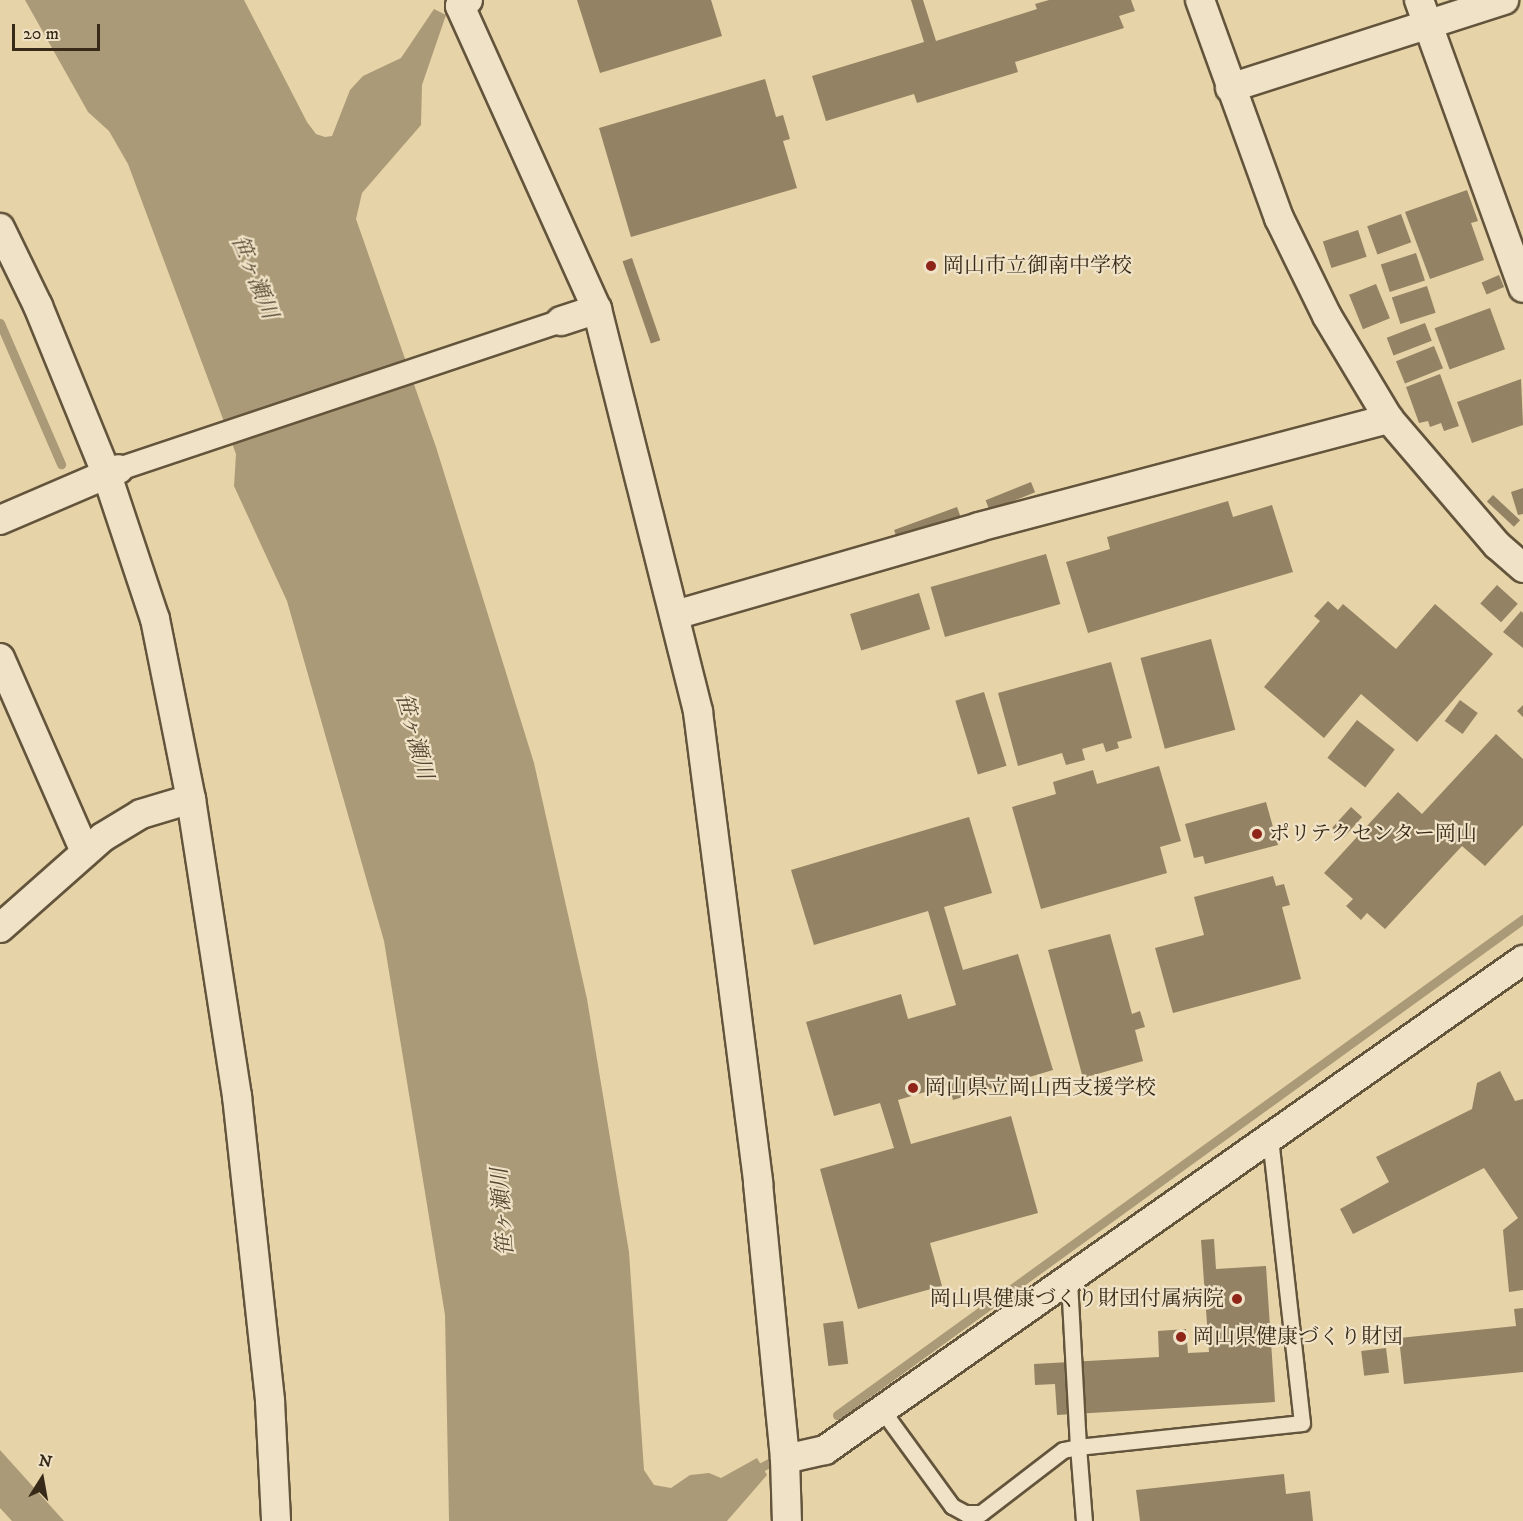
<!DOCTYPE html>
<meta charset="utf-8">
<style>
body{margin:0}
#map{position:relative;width:1523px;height:1521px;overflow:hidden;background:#e7d3a8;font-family:"IM FELL DW Pica","Noto Serif JP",serif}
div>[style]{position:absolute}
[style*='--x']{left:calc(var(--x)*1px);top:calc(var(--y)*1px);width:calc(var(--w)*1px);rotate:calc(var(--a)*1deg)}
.water>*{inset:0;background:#ab9a77}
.stream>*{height:9px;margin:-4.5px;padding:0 4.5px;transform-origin:4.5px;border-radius:4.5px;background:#ab9a77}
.building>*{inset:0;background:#938263;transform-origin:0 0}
.roads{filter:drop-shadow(2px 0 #63543c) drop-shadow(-2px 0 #63543c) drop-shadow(0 2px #63543c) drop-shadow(0 -2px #63543c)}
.service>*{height:15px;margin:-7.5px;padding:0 7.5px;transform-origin:7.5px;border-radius:7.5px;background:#efe2c6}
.pedestrian>*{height:22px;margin:-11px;padding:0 11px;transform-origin:11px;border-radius:11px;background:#efe2c6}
.minor>*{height:28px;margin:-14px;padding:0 14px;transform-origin:14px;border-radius:14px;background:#efe2c6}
.dots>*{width:16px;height:16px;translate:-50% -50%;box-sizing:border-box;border:3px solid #efe2c6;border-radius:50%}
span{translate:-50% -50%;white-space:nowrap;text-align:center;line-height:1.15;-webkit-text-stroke:4.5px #efe2c6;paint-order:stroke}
.poi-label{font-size:21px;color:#372a18}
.left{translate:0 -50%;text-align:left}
.right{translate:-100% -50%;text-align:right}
.water-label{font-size:22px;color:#544630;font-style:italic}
.north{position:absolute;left:12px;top:1449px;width:60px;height:60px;-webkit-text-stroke:4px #efe2c6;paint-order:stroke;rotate:11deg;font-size:16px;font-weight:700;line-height:24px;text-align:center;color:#372a18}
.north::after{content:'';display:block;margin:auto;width:21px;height:27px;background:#372a18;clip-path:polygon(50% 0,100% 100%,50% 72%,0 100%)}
.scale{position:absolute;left:12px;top:24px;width:88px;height:27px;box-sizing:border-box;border:3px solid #372a18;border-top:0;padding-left:8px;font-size:18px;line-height:21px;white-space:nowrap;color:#372a18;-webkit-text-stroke:4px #efe2c6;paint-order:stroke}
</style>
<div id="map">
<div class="water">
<i style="clip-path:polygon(25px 0,244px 0,307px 122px,316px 134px,325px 137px,332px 136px,350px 90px,363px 76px,401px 58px,434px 9px,446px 15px,422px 85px,421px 125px,362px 193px,356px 219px,436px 447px,534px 763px,587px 999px,629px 1252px,644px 1470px,654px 1485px,671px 1488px,690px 1475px,709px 1473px,721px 1478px,757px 1458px,767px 1475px,727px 1521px,449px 1521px,445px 1315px,384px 941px,287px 601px,234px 486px,236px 454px,128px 164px,109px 131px,88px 112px)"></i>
<i style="clip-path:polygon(0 1450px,64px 1521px,12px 1521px,0 1508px)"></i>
</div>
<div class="stream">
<i style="--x:0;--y:323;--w:154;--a:66.6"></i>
<i style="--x:837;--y:1415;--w:847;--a:-35.87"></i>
<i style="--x:754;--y:1471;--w:27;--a:-28"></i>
</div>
<div class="building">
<i style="clip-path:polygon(577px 0,711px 0,722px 36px,600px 73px)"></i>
<i style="clip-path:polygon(911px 0,923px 0,936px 41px,1037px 9px,1035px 4px,1049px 0,1131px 0,1135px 11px,1119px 16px,1124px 28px,1015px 62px,1018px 72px,917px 103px,914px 94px,826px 121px,812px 76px,924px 42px)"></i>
<i style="clip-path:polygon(765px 79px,776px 117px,783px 115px,790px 139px,783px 141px,797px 188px,631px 237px,599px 128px)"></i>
<i style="clip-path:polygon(1467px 190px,1478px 221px,1471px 223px,1484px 260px,1430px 279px,1405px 212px)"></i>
<i style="left:1401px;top:214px;width:30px;height:36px;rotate:70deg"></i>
<i style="left:1358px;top:230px;width:28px;height:37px;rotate:72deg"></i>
<i style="left:1416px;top:253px;width:29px;height:37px;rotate:72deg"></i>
<i style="left:632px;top:258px;width:87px;height:10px;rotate:71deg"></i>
<i style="left:1499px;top:275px;width:13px;height:19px;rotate:67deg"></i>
<i style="left:1376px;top:284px;width:37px;height:29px;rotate:68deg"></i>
<i style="left:1427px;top:286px;width:28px;height:37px;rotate:72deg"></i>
<i style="left:1490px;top:308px;width:44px;height:59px;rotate:70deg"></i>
<i style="left:1425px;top:323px;width:19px;height:41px;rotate:69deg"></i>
<i style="left:1434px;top:346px;width:24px;height:41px;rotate:68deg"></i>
<i style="clip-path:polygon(1440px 374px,1459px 426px,1444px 431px,1441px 423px,1430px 427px,1428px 421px,1419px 423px,1406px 387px)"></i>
<i style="clip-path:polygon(1521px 379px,1523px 425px,1472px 443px,1457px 402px)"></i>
<i style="left:1031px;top:482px;width:11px;height:49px;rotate:68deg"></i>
<i style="clip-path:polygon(1523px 488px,1523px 514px,1518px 515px,1511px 492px)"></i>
<i style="left:1493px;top:495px;width:37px;height:9px;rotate:43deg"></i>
<i style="clip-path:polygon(1228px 501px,1233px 517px,1272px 505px,1293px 572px,1088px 633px,1066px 562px,1110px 549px,1107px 537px)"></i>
<i style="left:957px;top:507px;width:15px;height:67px;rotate:70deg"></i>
<i style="left:1046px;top:554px;width:52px;height:120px;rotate:74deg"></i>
<i style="left:1497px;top:585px;width:28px;height:25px;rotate:42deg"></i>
<i style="left:919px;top:593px;width:38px;height:72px;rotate:73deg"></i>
<i style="clip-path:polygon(1328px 601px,1338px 610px,1343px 604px,1396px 649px,1435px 604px,1493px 654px,1417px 742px,1361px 694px,1324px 738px,1264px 687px,1320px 621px,1314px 616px)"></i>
<i style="clip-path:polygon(1521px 611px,1523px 613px,1523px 648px,1503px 632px)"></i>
<i style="left:1211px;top:639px;width:94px;height:73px;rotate:75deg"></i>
<i style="clip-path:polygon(1111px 662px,1132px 738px,1117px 742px,1119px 748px,1106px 752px,1103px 743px,1082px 749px,1085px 760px,1066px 765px,1062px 753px,1018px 766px,998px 693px)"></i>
<i style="left:984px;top:692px;width:77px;height:30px;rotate:73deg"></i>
<i style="left:1460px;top:700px;width:22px;height:26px;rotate:36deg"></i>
<i style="clip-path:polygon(1523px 705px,1523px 717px,1517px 711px)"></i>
<i style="left:1357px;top:720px;width:48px;height:48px;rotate:38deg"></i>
<i style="clip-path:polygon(1496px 734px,1523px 759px,1523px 825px,1485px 866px,1462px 846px,1385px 929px,1367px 913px,1361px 920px,1346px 906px,1353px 899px,1324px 873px,1398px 792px,1422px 814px)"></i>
<i style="clip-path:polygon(1159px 766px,1181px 841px,1160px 847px,1167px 873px,1041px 909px,1012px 807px,1056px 794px,1053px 782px,1093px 770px,1097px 784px)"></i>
<i style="clip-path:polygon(1266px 802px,1278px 845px,1205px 864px,1203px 856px,1194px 858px,1185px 824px)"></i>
<i style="left:1351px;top:807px;width:15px;height:28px;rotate:42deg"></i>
<i style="clip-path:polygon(969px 817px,992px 893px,944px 907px,963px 970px,1018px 954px,1053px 1070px,953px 1100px,949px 1085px,898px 1100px,911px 1144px,1011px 1116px,1038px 1213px,930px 1243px,942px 1286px,858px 1309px,820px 1169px,894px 1148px,880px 1103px,834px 1116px,806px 1022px,901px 994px,908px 1019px,956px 1005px,928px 911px,814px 945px,791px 870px)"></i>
<i style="clip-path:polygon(1273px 876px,1276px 886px,1284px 884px,1290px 905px,1282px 907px,1301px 979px,1173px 1013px,1155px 948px,1204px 935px,1194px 897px)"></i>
<i style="clip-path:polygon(1110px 934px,1132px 1014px,1140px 1011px,1145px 1027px,1135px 1030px,1143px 1061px,1083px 1078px,1048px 950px)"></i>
<i style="clip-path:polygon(1500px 1071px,1515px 1101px,1523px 1099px,1523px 1290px,1509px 1292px,1503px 1230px,1518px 1218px,1484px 1168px,1353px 1234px,1340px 1209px,1389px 1182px,1376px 1157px,1472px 1109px,1477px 1083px)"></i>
<i style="clip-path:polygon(1214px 1239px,1216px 1269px,1266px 1266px,1275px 1402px,1057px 1415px,1055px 1384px,1035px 1385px,1034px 1364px,1159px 1357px,1158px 1331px,1186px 1329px,1188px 1353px,1209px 1352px,1201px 1240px)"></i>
<i style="clip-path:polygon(1523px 1308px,1523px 1372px,1404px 1384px,1399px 1338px,1516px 1326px,1514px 1309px)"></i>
<i style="left:843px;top:1321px;width:43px;height:20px;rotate:83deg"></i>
<i style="left:1386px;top:1348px;width:25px;height:25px;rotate:83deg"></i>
<i style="clip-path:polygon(1284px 1474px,1286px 1494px,1310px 1491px,1313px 1521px,1140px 1521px,1136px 1490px)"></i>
</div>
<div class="roads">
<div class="service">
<i style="--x:882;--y:1410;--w:119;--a:53.9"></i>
<i style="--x:952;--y:1506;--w:15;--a:28"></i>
<i style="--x:965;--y:1513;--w:16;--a:0"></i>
<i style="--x:981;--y:1513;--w:103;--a:-37.5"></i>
<i style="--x:1063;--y:1450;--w:15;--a:-11"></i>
<i style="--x:1078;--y:1447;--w:168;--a:-93.1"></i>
<i style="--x:1084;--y:1521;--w:74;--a:-94.6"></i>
<i style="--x:1078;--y:1447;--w:225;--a:-6.1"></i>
<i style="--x:1302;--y:1423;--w:288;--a:-96.4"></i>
</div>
<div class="pedestrian">
<i style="--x:119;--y:469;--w:466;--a:-18.5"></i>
</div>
<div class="minor">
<i style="--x:468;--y:0;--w:10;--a:143"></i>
<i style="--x:460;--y:6;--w:333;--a:65.7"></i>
<i style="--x:597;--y:309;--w:415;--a:75.9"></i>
<i style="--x:698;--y:712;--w:475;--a:82.7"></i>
<i style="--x:758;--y:1183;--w:277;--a:84.4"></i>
<i style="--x:785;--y:1459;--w:62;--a:88.2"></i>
<i style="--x:1200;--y:0;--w:232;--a:70.1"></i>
<i style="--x:1279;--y:218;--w:109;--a:63.9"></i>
<i style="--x:1327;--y:316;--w:120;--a:59"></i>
<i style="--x:1389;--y:419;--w:166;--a:49.4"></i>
<i style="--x:1497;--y:545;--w:35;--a:41"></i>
<i style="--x:1419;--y:0;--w:306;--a:70.1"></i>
<i style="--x:1230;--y:88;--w:288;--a:-17.8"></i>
<i style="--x:0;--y:228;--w:87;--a:64"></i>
<i style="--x:38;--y:306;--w:183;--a:67.8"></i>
<i style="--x:107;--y:475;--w:152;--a:71.6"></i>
<i style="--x:155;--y:619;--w:184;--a:78.7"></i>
<i style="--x:191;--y:799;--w:301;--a:81.2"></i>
<i style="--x:237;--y:1096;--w:307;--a:83.8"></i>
<i style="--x:270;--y:1401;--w:120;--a:87.1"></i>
<i style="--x:561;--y:321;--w:38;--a:-18"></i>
<i style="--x:0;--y:520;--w:129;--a:-23.2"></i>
<i style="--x:675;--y:615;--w:316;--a:-16.1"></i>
<i style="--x:979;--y:527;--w:424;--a:-14.8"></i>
<i style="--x:0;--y:658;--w:212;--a:66.3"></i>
<i style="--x:0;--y:928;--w:137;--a:-41.5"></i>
<i style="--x:103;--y:837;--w:44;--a:-31.2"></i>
<i style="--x:141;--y:814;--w:52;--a:-16.7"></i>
<i style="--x:785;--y:1459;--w:41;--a:-12.7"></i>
<i style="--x:825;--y:1450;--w:853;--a:-35.07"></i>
</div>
</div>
<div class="dots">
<i style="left:931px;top:266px;background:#8f2418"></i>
<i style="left:1257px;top:834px;background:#8f2418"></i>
<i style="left:913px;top:1088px;background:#8f2418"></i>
<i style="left:1237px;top:1299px;background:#8f2418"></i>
<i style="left:1181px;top:1337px;background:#8f2418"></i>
</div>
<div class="poi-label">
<span class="left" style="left:943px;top:266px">岡山市立御南中学校</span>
<span class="left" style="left:1269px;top:834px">ポリテクセンター岡山</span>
<span class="left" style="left:925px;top:1088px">岡山県立岡山西支援学校</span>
<span class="right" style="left:1224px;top:1299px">岡山県健康づくり財団付属病院</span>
<span class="left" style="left:1193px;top:1337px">岡山県健康づくり財団</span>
</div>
<div class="water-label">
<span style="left:254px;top:277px;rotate:68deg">笹ヶ瀬川</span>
<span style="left:414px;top:736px;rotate:75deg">笹ヶ瀬川</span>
<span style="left:503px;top:1212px;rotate:-94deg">笹ヶ瀬川</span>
</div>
<div class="north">N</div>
<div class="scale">20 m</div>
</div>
